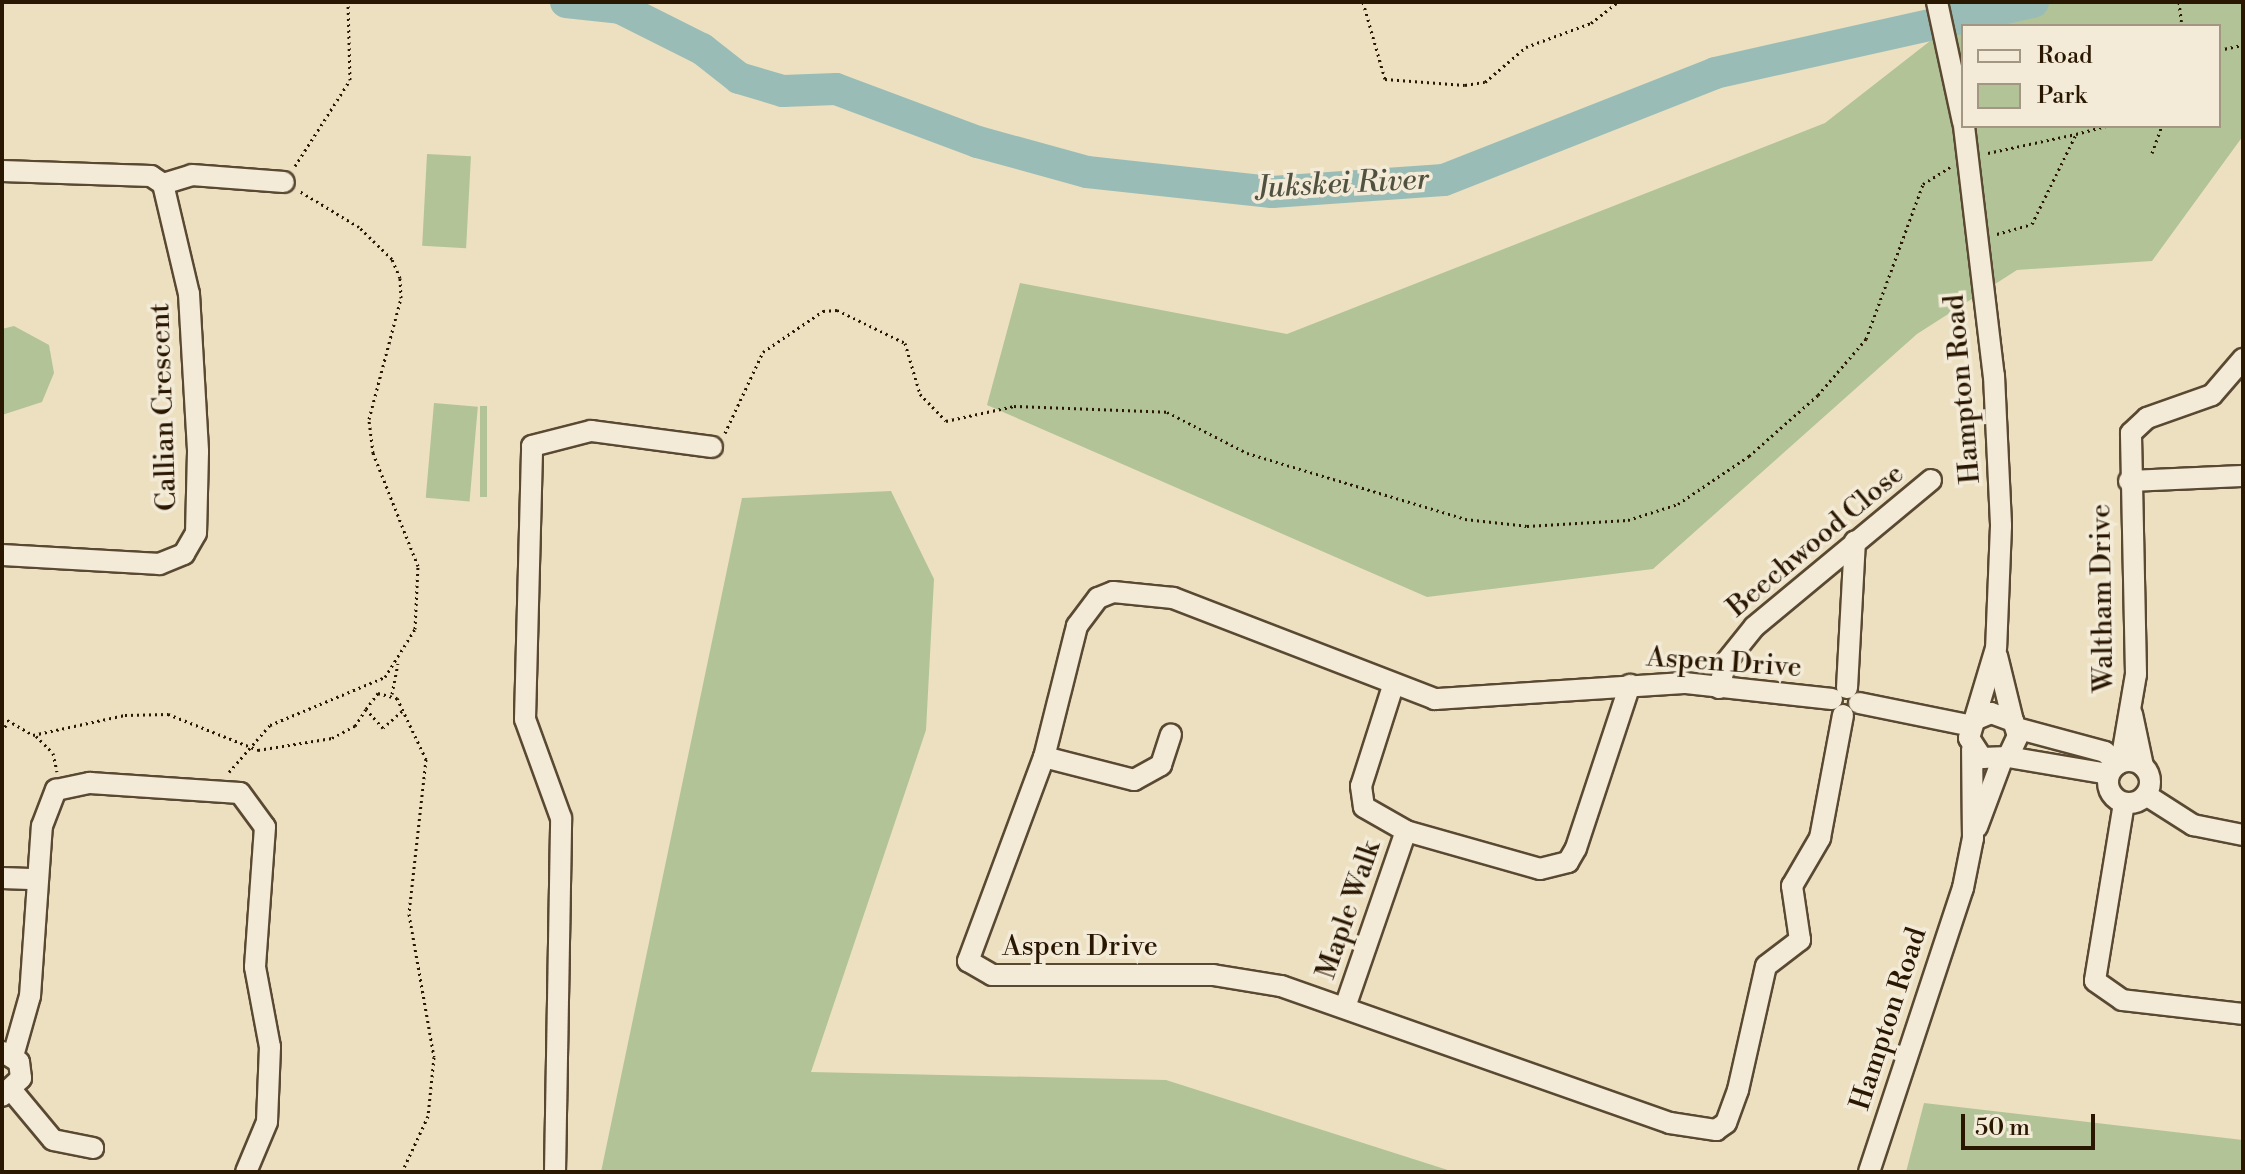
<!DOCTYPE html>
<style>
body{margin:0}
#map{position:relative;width:2245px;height:1174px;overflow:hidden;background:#ece0c1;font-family:"Libre Bodoni",serif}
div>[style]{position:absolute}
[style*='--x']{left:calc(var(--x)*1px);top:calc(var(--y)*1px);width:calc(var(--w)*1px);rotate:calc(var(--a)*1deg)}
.green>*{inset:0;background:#b2c397;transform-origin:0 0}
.river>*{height:32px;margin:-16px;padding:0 16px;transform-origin:16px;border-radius:16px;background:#99bdb6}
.path>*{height:3px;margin-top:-1.5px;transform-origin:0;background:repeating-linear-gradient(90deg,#2a1702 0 2px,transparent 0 6px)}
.roads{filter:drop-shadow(2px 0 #5a4932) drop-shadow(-2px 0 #5a4932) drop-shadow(0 2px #5a4932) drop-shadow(0 -2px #5a4932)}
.minor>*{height:20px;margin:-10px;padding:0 10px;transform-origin:10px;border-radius:10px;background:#f3ebd7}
.minor>.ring{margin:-10px;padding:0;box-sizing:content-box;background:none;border:20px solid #f3ebd7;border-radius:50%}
span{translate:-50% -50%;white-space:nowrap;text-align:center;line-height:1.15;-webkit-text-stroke:7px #f3ebd7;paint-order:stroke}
.street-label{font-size:28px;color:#2a1702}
.water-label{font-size:30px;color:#515141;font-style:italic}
.frame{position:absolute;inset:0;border:4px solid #2a1702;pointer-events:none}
.legend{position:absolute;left:1961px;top:24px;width:260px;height:104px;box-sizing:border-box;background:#f3ebd7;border:2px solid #a39682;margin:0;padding:10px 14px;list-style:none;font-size:24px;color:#2a1702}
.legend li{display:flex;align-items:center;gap:16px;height:40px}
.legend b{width:40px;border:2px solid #a39682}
.scale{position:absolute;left:1961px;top:1114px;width:134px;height:36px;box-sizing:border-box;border:4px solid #2a1702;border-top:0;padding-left:10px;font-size:24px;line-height:28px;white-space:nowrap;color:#2a1702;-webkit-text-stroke:6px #f3ebd7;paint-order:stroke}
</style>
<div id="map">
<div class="green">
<i style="clip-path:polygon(evenodd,1980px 2px,2243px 2px,2243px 136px,2152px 261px,2017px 270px,1917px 334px,1653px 569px,1427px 597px,987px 405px,1020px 283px,1287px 334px,1825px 123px,1980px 2px,1963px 26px,2219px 26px,2219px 126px,1963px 126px,1963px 26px)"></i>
<i style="left:427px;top:154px;width:44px;height:92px;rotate:3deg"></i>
<i style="clip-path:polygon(14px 326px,49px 345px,54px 373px,42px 402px,2px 415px,2px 329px)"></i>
<i style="left:434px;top:403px;width:44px;height:95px;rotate:5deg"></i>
<i style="left:480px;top:406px;width:7px;height:91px"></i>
<i style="clip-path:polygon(891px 491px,934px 579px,926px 730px,811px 1072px,1166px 1080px,1454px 1172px,601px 1172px,742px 498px)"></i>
<i style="clip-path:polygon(1924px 1103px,2243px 1140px,2243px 1172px,1906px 1172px)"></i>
</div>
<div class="river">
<i style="--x:566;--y:2;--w:54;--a:6.3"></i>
<i style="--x:620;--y:8;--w:92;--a:26.6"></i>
<i style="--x:702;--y:49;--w:47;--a:38.1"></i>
<i style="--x:739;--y:78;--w:46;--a:16.5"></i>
<i style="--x:783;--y:91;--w:53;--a:-2.2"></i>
<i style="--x:836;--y:89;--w:152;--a:20.5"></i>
<i style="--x:978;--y:142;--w:113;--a:15.4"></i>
<i style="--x:1087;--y:172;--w:186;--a:6.2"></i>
<i style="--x:1272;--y:192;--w:172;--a:-4"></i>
<i style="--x:1444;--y:180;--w:291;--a:-21.5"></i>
<i style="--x:1715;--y:73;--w:326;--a:-12.6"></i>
</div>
<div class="path">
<i style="--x:1363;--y:2;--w:80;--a:74.1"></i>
<i style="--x:1385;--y:79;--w:80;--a:4.3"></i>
<i style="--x:1465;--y:85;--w:20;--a:-9"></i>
<i style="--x:1485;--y:82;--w:54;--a:-40.5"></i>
<i style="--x:1526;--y:47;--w:69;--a:-20.3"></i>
<i style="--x:1591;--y:23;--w:34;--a:-38"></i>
<i style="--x:2179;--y:2;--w:24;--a:83"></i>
<i style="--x:2219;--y:50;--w:25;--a:-12"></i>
<i style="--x:1988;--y:153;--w:90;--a:-12.2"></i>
<i style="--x:2152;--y:153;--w:29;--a:-70"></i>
<i style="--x:295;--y:166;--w:102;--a:-57.4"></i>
<i style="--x:350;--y:80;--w:78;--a:-91.5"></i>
<i style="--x:1997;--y:234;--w:36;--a:-16"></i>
<i style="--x:2032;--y:224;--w:100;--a:-63.9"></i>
<i style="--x:2076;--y:134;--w:31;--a:-15"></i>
<i style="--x:725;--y:433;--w:89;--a:-64.9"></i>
<i style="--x:763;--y:352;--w:73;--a:-34.3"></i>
<i style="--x:823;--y:311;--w:14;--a:-4"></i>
<i style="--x:837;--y:310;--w:76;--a:25.9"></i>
<i style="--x:905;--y:343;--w:53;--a:73.6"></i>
<i style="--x:920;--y:394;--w:37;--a:46"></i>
<i style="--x:946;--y:421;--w:70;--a:-12.4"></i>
<i style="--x:1014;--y:406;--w:153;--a:2.2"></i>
<i style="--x:1167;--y:412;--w:90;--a:27.1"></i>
<i style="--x:1247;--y:453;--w:228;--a:16.8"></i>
<i style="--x:1465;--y:519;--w:62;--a:6.4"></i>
<i style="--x:1527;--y:526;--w:101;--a:-3.4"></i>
<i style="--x:1628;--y:520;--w:52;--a:-17.7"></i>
<i style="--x:1678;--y:504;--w:86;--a:-34.1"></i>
<i style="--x:1749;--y:456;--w:92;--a:-41.5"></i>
<i style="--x:1818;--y:395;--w:74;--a:-49.4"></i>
<i style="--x:1866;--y:339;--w:165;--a:-69.8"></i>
<i style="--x:1923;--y:184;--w:32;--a:-32"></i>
<i style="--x:392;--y:694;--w:31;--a:-79"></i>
<i style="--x:402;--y:711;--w:25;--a:138"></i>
<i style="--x:383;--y:728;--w:25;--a:-132"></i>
<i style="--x:366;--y:709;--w:20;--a:-53"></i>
<i style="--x:378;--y:693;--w:20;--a:15"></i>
<i style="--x:397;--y:698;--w:68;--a:64.6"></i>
<i style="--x:426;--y:759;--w:156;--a:96.3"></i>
<i style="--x:409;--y:914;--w:145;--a:80.1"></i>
<i style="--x:434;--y:1057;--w:59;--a:95.8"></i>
<i style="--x:428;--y:1116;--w:62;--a:114.9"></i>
<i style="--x:2;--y:717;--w:36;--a:30"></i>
<i style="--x:33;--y:735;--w:94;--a:-12.3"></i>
<i style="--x:125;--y:715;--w:43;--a:-1.3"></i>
<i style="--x:168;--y:714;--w:97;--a:21.8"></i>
<i style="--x:258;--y:750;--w:75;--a:-9.2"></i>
<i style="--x:332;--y:738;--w:26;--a:-28"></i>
<i style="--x:355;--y:726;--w:20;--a:-57"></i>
<i style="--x:2;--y:732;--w:8;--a:-60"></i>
<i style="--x:36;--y:736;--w:24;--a:45"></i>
<i style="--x:53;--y:753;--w:19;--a:78"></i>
<i style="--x:229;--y:772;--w:62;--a:-48.9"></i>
<i style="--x:270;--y:725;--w:125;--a:-22.7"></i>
<i style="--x:385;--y:677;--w:57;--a:-58"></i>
<i style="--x:415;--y:629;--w:63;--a:-87.3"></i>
<i style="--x:418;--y:566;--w:122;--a:-111.7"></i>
<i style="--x:373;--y:453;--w:34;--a:-97"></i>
<i style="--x:369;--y:419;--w:125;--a:-75.2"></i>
<i style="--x:401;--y:298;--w:20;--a:-93"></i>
<i style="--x:400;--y:278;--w:21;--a:-113"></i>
<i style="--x:392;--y:259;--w:46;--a:-135.9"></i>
<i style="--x:359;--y:227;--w:71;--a:-148.8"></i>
</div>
<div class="roads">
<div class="minor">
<i style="--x:1937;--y:2;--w:123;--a:77.8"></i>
<i style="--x:1964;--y:126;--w:252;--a:83.2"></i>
<i style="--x:1994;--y:376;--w:150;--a:87.3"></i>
<i style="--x:2001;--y:526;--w:122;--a:92.3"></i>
<i style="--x:1996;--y:648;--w:94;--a:106.7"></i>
<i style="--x:1969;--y:738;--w:24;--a:57"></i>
<i style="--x:1982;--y:758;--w:26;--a:-2"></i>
<i style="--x:2008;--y:757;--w:23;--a:-65"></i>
<i style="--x:2018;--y:736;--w:16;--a:-108"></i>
<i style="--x:2013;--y:721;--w:23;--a:-160"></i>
<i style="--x:1991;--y:713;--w:15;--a:157"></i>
<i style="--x:2;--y:171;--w:149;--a:1.9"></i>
<i style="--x:151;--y:176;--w:14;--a:34"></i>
<i style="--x:163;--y:184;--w:113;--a:76.7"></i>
<i style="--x:189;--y:294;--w:158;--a:86.7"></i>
<i style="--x:198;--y:452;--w:81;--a:91.4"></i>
<i style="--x:196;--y:533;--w:24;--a:120"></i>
<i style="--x:184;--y:554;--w:27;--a:158"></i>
<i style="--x:159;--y:564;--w:157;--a:-176.7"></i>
<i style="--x:163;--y:184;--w:30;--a:-17"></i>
<i style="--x:192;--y:175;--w:92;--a:4.4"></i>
<i style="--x:2129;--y:481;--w:114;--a:-2.5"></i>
<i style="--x:1997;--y:656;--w:67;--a:76.2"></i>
<i style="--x:1393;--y:686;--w:105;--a:107.7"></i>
<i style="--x:1361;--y:786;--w:21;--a:82"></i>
<i style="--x:1364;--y:807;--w:48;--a:29.7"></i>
<i style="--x:1406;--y:831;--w:139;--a:15.8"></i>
<i style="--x:1540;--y:869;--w:29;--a:-14"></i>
<i style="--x:1568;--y:862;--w:16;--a:-60"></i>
<i style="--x:1576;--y:848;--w:172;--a:-71.7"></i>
<i style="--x:1719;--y:688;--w:27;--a:-75"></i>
<i style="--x:1726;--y:662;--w:45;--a:-51.3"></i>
<i style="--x:1754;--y:627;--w:230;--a:-39.7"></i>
<i style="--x:1847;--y:688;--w:147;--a:-86.9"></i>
<i style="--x:1832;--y:699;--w:149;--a:-173.8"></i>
<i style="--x:1684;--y:683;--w:250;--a:176.3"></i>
<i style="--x:1435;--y:699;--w:281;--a:-158.9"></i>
<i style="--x:1173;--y:598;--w:60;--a:-174.3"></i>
<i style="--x:1113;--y:592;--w:16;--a:158"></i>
<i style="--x:1098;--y:598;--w:35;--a:127"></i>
<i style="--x:1077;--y:626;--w:135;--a:104.1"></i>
<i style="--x:1044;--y:757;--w:218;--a:110.4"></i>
<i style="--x:968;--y:961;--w:28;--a:30"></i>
<i style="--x:992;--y:975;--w:221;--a:0"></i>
<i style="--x:1213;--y:975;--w:69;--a:9.2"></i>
<i style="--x:1281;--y:986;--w:412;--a:19.4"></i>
<i style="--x:1670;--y:1123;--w:47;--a:8.7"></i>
<i style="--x:1716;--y:1130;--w:12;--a:-35"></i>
<i style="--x:1726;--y:1123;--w:35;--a:-70"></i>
<i style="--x:1738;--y:1090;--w:127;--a:-77.3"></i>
<i style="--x:1766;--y:966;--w:43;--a:-37.4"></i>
<i style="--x:1800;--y:940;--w:55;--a:-98.4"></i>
<i style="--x:1792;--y:886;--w:56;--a:-59.7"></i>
<i style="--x:1820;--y:838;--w:125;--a:-79.4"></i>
<i style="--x:1859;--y:703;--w:115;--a:11.5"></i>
<i style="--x:2132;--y:714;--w:53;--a:78.1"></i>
<i style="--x:2016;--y:728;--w:92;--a:15.1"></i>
<i style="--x:2105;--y:752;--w:18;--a:43"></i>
<i style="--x:1044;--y:757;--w:93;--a:14.3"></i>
<i style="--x:1134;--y:780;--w:31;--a:-29"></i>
<i style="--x:1161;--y:765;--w:32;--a:-72"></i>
<i style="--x:2008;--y:757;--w:102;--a:9.6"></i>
<i class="ring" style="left:2108px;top:761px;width:22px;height:22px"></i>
<i style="--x:2121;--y:762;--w:89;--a:-80.3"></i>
<i style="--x:2136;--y:674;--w:241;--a:-91.2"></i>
<i style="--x:2131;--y:433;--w:22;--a:-43"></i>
<i style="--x:2147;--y:418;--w:69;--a:-19.5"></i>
<i style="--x:2212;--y:395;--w:48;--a:-49.3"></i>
<i style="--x:2146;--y:795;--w:56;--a:32.6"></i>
<i style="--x:2193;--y:825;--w:51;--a:11.3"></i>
<i style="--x:2124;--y:803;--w:180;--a:99.3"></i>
<i style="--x:2095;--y:981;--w:33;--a:35"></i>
<i style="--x:2122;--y:1000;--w:122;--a:6.6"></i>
<i style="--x:1977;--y:827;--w:72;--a:-69.5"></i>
<i style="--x:2;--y:878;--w:35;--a:2"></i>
<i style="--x:1345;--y:1007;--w:186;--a:-70.9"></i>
<i style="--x:13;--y:1056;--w:62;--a:-74.2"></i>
<i style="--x:30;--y:996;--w:170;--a:-86"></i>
<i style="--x:42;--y:826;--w:39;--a:-69"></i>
<i style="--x:56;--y:790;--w:35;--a:-12"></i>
<i style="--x:90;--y:783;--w:150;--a:3.8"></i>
<i style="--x:240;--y:793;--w:42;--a:53.7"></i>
<i style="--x:265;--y:827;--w:140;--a:94.1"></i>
<i style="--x:255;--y:967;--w:81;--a:79.4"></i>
<i style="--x:270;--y:1047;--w:75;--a:92.3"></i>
<i style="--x:267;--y:1122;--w:54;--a:112.8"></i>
<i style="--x:13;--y:1092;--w:62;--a:50.2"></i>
<i style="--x:53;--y:1140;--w:41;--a:11.3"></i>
<i style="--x:2;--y:1096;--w:26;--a:-43"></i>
<i style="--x:21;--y:1078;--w:16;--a:-97"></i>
<i style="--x:19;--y:1062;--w:19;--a:-148"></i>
<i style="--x:555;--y:1172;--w:354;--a:-89"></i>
<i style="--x:561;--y:818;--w:105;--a:-110"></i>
<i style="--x:525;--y:719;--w:273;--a:-88.5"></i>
<i style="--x:532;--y:446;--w:61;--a:-14.3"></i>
<i style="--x:591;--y:431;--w:122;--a:7.5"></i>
<i style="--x:1869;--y:1172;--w:299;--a:-71.7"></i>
<i style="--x:1963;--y:888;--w:51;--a:-78.7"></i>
<i style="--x:1973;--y:838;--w:89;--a:-90.6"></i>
</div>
</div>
<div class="street-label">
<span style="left:1963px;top:389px;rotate:-95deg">Hampton Road</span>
<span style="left:164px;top:407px;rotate:-92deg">Callian Crescent</span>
<span style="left:1816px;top:541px;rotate:-40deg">Beechwood Close</span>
<span style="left:2103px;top:598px;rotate:-91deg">Waltham Drive</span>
<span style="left:1724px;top:663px;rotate:4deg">Aspen Drive</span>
<span style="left:1349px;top:910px;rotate:-71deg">Maple Walk</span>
<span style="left:1080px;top:947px">Aspen Drive</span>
<span style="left:1889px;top:1019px;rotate:-72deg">Hampton Road</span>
</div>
<div class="water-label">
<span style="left:1343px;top:184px;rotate:-3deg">Jukskei River</span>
</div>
<div class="frame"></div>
<ul class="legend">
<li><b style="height:10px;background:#f3ebd7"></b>Road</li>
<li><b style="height:22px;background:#b2c397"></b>Park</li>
</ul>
<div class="scale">50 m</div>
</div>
